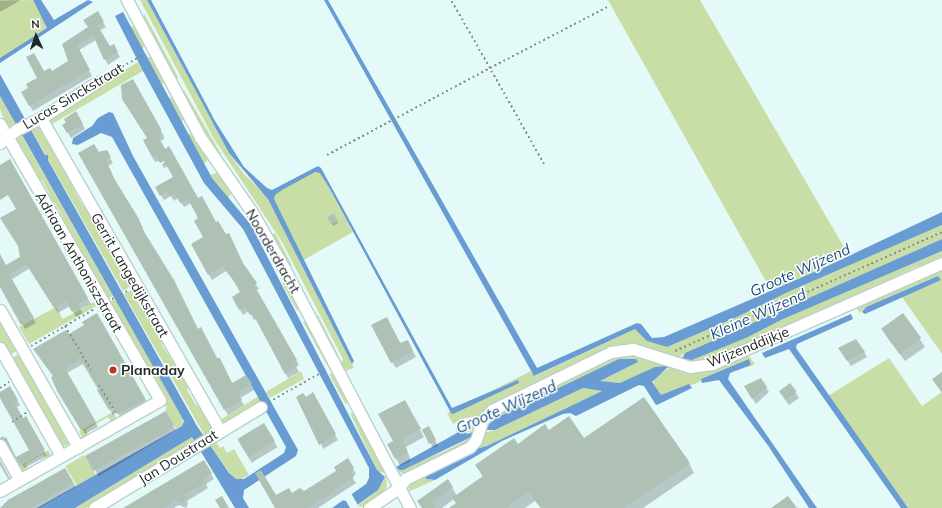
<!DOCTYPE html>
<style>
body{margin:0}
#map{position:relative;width:942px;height:508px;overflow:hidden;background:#e4faf8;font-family:Mulish,sans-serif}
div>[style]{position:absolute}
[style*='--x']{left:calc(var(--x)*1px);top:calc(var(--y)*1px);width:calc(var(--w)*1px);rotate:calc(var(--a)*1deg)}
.green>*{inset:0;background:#c9dea6;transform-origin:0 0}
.water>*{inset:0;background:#699cd3}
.pier>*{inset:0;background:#e4faf8}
.shadow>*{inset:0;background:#0003;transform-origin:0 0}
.building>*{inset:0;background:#afc0b5;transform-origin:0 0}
.path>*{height:2px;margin-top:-1px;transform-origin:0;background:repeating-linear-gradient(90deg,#829190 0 2px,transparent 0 5px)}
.roads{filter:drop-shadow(1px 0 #bad0cd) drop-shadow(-1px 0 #bad0cd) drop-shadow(0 1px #bad0cd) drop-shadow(0 -1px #bad0cd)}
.minor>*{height:11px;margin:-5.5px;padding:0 5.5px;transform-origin:5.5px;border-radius:5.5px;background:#fff}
.dots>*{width:11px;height:11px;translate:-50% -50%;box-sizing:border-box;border:2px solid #fff;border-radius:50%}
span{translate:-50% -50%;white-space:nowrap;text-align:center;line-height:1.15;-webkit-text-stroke:3px #fff;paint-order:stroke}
.street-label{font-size:14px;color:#202928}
.poi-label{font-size:14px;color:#202928;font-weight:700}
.left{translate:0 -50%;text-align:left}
.water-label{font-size:15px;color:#1a5084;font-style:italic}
.north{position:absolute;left:16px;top:16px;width:40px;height:40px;-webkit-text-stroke:3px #fff;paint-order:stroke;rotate:357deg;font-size:11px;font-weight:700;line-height:16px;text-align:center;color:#202928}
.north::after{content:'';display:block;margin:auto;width:14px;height:18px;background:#202928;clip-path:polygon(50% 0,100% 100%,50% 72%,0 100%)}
</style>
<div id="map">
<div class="green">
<i style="clip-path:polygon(33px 0,47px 28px,0 58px,0 1px)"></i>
<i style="clip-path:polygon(140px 0,147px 0,229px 153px,244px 174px,266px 195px,320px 169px,353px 232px,300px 262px,354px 368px,345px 371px,340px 365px,343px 359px,282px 242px,214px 139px)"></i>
<i style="clip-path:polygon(608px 0,700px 0,848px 254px,821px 269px,767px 291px,768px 285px)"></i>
<i style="left:145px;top:15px;width:71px;height:5px;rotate:62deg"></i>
<i style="clip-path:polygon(135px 25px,145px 45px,142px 49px,130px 27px)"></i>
<i style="left:151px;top:56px;width:30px;height:4px;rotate:62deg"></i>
<i style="clip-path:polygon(138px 62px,143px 71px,52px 124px,50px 118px,58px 111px)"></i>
<i style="left:184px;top:90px;width:74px;height:5px;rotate:60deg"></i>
<i style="clip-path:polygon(0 96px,16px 124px,7px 128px,0 109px)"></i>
<i style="clip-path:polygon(173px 97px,184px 119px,181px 122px,168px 98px)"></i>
<i style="clip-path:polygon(41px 127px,57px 160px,61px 162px,75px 186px,74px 190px,83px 206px,87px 207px,101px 231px,100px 235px,132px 285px,123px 291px,31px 129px)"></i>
<i style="clip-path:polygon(192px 133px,208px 160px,204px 163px,188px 134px)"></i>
<i style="clip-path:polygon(21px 134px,113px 296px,105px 300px,100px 291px,102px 287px,93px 272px,87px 269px,89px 264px,80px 249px,74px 246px,76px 241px,67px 226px,63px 225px,63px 218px,55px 203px,48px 200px,50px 195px,42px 181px,36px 178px,37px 173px,14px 140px)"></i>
<i style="clip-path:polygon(217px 173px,232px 193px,228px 198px,210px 175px)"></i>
<i style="clip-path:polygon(942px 225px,942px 239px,685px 353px,676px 360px,633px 346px,480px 416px,465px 418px,453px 424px,447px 413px,531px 371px,535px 376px,635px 329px,640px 330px,645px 339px,667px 347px,737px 317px,789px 291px)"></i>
<i style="left:275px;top:233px;width:36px;height:4px;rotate:62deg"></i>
<i style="clip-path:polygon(942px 251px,942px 261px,916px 267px,713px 361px,694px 364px,684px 359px,692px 360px,746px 338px,781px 320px)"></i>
<i style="clip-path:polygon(936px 269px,942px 271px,942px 354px,902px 297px,941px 280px,938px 276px,866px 307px,860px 313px,854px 305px)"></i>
<i style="clip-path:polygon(285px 281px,299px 308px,297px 311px,282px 283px)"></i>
<i style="clip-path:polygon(134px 289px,137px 296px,136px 300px,163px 341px,162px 345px,189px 386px,187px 390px,196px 405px,200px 406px,212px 427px,211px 432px,205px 436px,124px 294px)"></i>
<i style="clip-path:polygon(115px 299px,183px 419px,182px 426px,176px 429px,165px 409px,167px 408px,161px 398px,163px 393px,116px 311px,107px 304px)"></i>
<i style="clip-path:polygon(94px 302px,96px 306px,29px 344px,19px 327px,56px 307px,63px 319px)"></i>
<i style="clip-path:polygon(318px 315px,339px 357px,337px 361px,315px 319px)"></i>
<i style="clip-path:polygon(306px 321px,328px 364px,327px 365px,303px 322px)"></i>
<i style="clip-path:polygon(0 322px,5px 331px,9px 332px,14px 346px,19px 350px,8px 356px,7px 350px,0 341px)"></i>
<i style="clip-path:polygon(625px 352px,668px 364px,620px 383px,600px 381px,638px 362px,521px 406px,489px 422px,483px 428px,489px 416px,579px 371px)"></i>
<i style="clip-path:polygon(21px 353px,21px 359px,30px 375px,34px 376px,71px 443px,61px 448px,23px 382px,24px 378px,15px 363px,10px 359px)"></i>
<i style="clip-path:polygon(745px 354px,748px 355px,755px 364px,731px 374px,751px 365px,749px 359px,701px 379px,702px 381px,664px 395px,661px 395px,653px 385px,655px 378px,672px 366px)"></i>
<i style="clip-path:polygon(889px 358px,922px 406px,942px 392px,942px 508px,908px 508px,828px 396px)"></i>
<i style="clip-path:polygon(301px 371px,304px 379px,270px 398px,266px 392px)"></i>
<i style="clip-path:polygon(329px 374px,333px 374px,347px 402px,346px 405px)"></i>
<i style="clip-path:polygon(583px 388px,602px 391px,487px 446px,475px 449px,426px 476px,429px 480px,435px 480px,408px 492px,410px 482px,482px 433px,495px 430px)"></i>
<i style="clip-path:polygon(259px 396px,263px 403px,222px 424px,220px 420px)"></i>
<i style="clip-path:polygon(113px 412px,117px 419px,112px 423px,108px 417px,86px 430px,89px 436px,83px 439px,79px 431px)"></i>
<i style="clip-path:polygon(350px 413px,354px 414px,385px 473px,378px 472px)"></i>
<i style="clip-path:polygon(467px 423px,476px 426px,475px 431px,458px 434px,455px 429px)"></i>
<i style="clip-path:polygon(473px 436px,467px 444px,407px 473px,395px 472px,447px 450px)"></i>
<i style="clip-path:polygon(192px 437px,196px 442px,112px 493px,86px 508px,75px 508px)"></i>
<i style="clip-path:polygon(216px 442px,220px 448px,223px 446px,227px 453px,234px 449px,249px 475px,239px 480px,233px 478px,211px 446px)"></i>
<i style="clip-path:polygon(48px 450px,52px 457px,47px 460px,43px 454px,26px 464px,29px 470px,24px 472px,18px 467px)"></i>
<i style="left:84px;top:455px;width:23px;height:22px;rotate:59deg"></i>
<i style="clip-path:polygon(386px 476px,387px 486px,383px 493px,362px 507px,357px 506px,378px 490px)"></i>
</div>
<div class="water">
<i style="clip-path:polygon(33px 0,41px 0,54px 20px,88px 0,93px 2px,0 63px,0 58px,47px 28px)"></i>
<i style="clip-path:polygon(147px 0,151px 0,215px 121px,244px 167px,267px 188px,272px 190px,318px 166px,321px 168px,452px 408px,518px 380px,519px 383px,453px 414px,451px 413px,330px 189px,320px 173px,315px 172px,282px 190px,275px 195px,274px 199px,354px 361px,352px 364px,268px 199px,229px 153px)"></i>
<i style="clip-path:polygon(324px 0,328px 0,537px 368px,637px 323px,641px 324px,652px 338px,664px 337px,821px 269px,942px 212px,942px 225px,790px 291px,737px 317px,667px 347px,647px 341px,635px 329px,534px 376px)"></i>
<i style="clip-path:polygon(123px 12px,212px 178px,251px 225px,377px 470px,385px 477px,378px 490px,353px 508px,332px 508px,366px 484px,369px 478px,369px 468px,243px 229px,204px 183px,143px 71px,115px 16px)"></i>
<i style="clip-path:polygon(0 74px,45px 155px,48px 155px,48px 160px,197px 426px,229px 473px,236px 479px,244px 479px,284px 453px,286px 447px,112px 137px,101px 133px,78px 145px,72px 144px,73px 138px,92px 126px,98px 118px,109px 112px,113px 113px,133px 156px,298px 450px,296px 456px,244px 490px,243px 498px,249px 508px,235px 508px,192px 437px,75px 508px,37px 508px,182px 426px,184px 421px,0 96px)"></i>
<i style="clip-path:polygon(942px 239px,942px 251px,781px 320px,746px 338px,692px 360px,684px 359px,667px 368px,652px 382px,661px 395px,689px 384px,692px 388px,659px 404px,656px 405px,644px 386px,639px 385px,576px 416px,570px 413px,563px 414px,502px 441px,435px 480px,426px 479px,426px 476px,475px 449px,487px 446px,602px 391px,583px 388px,495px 430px,487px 430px,469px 438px,403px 470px,399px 470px,396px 467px,464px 429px,467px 434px,486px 427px,496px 418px,619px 359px,636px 359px,638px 362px,600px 381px,620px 383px,655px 367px,665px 366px,683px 357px,685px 353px)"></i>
<i style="clip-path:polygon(938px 276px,941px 280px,865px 314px,862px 312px,866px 307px)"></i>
<i style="clip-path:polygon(851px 314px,853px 319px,797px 344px,796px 348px,908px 508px,901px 508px,789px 349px,765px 358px,762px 353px)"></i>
<i style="clip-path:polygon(749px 359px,751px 365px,730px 373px,728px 379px,817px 508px,809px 508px,769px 447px,719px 380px,702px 383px,701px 379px)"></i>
</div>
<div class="pier">
<i style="clip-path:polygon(351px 493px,359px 507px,357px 508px,350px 508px,346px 501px,341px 500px)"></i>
</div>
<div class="shadow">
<i style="clip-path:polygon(0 0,21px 0,0 12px)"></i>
<i style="clip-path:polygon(97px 13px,106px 27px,99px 31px,109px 48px,113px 46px,120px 57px,108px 65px,96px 40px,79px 50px,92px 76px,33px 111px,22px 93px,29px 89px,43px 72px,52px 72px,69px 61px,63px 45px,89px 28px)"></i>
<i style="clip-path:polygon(132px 81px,164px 136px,164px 139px,160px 141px,259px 289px,256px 290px,299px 365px,296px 367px,299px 372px,288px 378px,256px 319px,254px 320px,249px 311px,243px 315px,233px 298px,241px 293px,239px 288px,226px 271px,212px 280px,192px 245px,204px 237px,200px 219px,191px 203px,184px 207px,178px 198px,174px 201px,171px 196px,164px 200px,157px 188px,174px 178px,168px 166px,164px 168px,162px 164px,169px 159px,155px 162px,144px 141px,148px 139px)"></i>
<i style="clip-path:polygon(76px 113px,85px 129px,71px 138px,63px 125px)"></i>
<i style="clip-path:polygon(106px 151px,113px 163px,108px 166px,116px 185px,142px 226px,145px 236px,198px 330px,232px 384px,246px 376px,254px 390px,240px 398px,244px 405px,228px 415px,79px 154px)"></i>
<i style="clip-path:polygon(9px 161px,91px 304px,80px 309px,83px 313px,76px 317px,70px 306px,58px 313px,30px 268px,11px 280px,36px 323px,25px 329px,0 286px,0 256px,6px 266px,22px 257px,17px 210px,0 179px,0 166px)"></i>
<i style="clip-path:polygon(334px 215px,338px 223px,333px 226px,329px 217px)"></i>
<i style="clip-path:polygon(903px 314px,925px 347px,905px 361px,887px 337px)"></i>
<i style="clip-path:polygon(97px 315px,148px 405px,121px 418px,117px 412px,113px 415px,83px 364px,67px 373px,98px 427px,85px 434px,56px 387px,69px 335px,86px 326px)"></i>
<i style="clip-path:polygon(386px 319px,401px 344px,407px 341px,416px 357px,396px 368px,392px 362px)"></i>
<i style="clip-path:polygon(864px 352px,867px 357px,851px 366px,842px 353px)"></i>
<i style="clip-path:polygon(790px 384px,799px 398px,789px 405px,783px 397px)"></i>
<i style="clip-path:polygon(10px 387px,20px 405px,16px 408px,22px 419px,25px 418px,47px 456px,24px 468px,17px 457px,31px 450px,0 396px,0 393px)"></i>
<i style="clip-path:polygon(766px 387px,769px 392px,756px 404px,748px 392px)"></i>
<i style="clip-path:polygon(313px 394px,338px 440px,323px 449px,306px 399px)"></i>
<i style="clip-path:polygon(409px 409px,424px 437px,406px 447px,411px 461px,400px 466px,396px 458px,394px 441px)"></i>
<i style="left:165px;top:412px;width:21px;height:90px;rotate:59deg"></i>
<i style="left:264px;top:425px;width:26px;height:30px;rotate:59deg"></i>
<i style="clip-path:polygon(424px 430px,432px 433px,438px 446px,433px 448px)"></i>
<i style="clip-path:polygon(549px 431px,689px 463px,694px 473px,643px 508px,541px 508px,535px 501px,525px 508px,451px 508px,457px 504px,454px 499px,442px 508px,422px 508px,452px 487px,457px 496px,483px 477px,476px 465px)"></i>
<i style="clip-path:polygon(3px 436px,9px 446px,0 444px,0 438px)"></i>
<i style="clip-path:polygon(0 460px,10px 478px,8px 479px,0 465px)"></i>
<i style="clip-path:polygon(348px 460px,356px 474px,352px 477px,356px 483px,318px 508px,298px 508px,303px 492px,338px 472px)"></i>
<i style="clip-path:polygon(204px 462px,214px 479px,206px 484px,208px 488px,187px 501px,188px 504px,186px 508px,179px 505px,174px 508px,126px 508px)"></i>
<i style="clip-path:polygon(65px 469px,76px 487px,39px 508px,0 508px)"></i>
</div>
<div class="building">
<i style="clip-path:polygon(98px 11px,104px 22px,97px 25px,110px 46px,114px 44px,118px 52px,104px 60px,93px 35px,77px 45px,90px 70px,29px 106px,21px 92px,28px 88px,26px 84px,37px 78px,26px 57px,34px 53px,44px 71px,50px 68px,52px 71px,68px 61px,62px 44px,88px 27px,83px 20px)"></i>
<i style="clip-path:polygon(133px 79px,161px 129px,161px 134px,158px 136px,165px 149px,169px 146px,198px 198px,202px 196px,216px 222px,218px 221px,226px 234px,229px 233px,243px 263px,257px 283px,254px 285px,297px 360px,294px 361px,297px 367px,285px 374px,253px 314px,250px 315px,245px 306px,239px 310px,232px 297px,240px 292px,231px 276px,222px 266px,208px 275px,191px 244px,203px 237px,194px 221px,198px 218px,188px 199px,180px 203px,175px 194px,170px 196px,167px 191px,160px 196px,155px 187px,173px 177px,164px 161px,160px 163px,156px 155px,152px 157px,143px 140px,147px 138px,122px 99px,121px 85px)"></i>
<i style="clip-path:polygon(76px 111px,83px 124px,67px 133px,62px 125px,66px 123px,64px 119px)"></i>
<i style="clip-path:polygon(94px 144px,99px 152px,107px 150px,111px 157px,106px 160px,115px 180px,139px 219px,143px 230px,174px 280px,198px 329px,201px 327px,217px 358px,220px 358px,232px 383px,246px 375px,252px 384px,238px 392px,242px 400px,224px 410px,78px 153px)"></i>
<i style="clip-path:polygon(10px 159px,88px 298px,78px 304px,81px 308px,72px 312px,66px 301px,54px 308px,26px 264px,9px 274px,34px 318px,21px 325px,0 287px,0 254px,6px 265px,20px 257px,18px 246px,0 218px,16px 209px,8px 195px,0 200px,0 165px)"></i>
<i style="clip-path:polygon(334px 214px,338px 221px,331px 224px,327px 217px)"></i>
<i style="clip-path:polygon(97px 313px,146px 400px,117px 414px,114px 407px,109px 410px,97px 390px,99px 388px,80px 359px,65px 368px,96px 422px,81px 430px,57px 391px,51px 377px,53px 376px,33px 349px,66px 330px,69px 334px,84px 325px,82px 322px)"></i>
<i style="left:903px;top:313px;width:31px;height:27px;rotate:54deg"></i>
<i style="clip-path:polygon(387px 317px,400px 343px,408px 340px,413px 351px,391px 363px,371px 325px)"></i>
<i style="clip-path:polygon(856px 339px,865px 352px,847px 361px,838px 348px)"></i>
<i style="clip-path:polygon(942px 372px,942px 393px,932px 379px)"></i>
<i style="clip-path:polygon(761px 378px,767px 387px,752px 399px,744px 386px)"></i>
<i style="left:790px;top:383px;width:11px;height:14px;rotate:52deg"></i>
<i style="clip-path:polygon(10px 386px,18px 400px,14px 402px,23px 418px,26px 416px,45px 450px,20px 466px,3px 439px,6px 437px,16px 457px,29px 450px,0 398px,0 392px)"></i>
<i style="clip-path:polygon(313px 392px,336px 434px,319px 445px,296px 397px,303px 393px,306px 397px)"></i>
<i style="clip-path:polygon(644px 397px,690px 463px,624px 508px,541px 508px,529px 492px,506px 508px,449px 508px,456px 503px,452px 498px,483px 476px,475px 465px,514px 438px,518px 444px,545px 424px,549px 430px,569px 416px,584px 438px)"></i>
<i style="clip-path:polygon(405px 400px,421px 429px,402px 438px,407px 452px,395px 459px,387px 444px,393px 441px,378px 414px)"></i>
<i style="clip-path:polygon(166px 411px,174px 425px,166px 432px,93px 471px,85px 456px)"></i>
<i style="left:264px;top:423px;width:21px;height:31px;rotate:59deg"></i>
<i style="left:429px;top:426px;width:16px;height:8px;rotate:63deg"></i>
<i style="clip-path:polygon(348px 458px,354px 468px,350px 471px,354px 477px,334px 489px,335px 491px,307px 508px,275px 508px,255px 473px,261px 470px,276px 495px,289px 488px,292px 493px,300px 488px,304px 491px,336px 471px,334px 467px)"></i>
<i style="clip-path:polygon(204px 460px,212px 473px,204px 478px,206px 482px,184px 495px,186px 498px,182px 504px,176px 500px,163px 508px,123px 508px)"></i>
<i style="clip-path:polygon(65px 468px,73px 482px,65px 488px,31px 508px,0 508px,8px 500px)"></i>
<i style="clip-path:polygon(448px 479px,453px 487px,432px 502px,436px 508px,422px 508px,417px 501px)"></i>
<i style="clip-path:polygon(222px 496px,229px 508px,220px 508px,215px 500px)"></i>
<i style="clip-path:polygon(788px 496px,797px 508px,771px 508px)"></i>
</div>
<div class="path">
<i style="--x:105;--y:77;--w:45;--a:-30.5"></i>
<i style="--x:327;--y:155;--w:185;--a:-28.1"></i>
<i style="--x:490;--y:68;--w:78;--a:-119.8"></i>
<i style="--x:544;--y:164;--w:110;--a:-119.4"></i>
<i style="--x:490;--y:68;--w:132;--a:-27.5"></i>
<i style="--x:112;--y:299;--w:18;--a:-27"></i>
<i style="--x:65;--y:326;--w:51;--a:59.4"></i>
<i style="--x:31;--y:346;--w:75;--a:-30.3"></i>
<i style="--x:675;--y:351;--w:292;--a:-24"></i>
<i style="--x:99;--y:385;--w:33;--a:59"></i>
<i style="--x:0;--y:388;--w:11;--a:-34"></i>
<i style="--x:269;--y:402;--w:65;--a:-29.3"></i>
<i style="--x:12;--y:422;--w:17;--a:-33"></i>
</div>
<div class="roads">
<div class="minor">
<i style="--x:127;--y:0;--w:155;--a:61.9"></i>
<i style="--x:200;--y:137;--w:91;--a:55.3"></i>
<i style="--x:252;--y:212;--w:64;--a:60.3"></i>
<i style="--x:284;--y:268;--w:271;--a:62.3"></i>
<i style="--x:41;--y:118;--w:361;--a:60.2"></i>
<i style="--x:0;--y:124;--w:319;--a:59.9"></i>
<i style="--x:160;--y:400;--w:184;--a:150.4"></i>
<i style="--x:0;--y:143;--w:21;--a:-39"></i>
<i style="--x:16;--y:130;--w:28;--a:-26"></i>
<i style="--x:41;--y:118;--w:67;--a:-32.7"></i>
<i style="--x:0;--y:310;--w:158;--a:60.3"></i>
<i style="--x:0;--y:348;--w:124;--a:60.5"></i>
<i style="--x:0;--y:445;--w:40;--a:60.3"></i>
<i style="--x:94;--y:508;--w:195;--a:-31.2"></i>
<i style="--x:369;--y:508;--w:36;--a:-34"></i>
<i style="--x:399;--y:488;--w:11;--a:-56"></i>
<i style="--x:405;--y:479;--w:72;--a:-26.2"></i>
<i style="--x:470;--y:447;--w:9;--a:-49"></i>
<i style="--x:476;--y:440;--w:20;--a:-72"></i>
<i style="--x:482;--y:421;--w:15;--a:-48"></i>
<i style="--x:492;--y:410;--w:132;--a:-26"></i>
<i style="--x:611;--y:352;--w:22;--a:-8"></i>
<i style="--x:633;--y:349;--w:60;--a:17.5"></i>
<i style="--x:690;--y:367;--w:22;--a:-8"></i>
<i style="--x:712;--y:364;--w:251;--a:-23.7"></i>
</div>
</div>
<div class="dots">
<i style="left:113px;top:370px;background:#c13424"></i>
</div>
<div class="street-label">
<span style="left:73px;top:96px;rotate:-31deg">Lucas Sinckstraat</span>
<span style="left:273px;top:251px;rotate:60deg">Noorderdracht</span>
<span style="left:79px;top:262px;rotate:60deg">Adriaan Anthoniszstraat</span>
<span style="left:130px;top:275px;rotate:60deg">Gerrit Langedijkstraat</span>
<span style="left:748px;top:347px;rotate:-22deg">Wijzenddijkje</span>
<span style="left:178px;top:457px;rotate:-32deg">Jan Doustraat</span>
</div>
<div class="poi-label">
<span class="left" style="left:121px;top:370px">Planaday</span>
</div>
<div class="water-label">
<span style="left:800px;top:270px;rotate:-24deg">Groote Wijzend</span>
<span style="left:758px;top:314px;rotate:-24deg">Kleine Wijzend</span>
<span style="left:506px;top:407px;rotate:-24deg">Groote Wijzend</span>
</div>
<div class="north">N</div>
</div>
